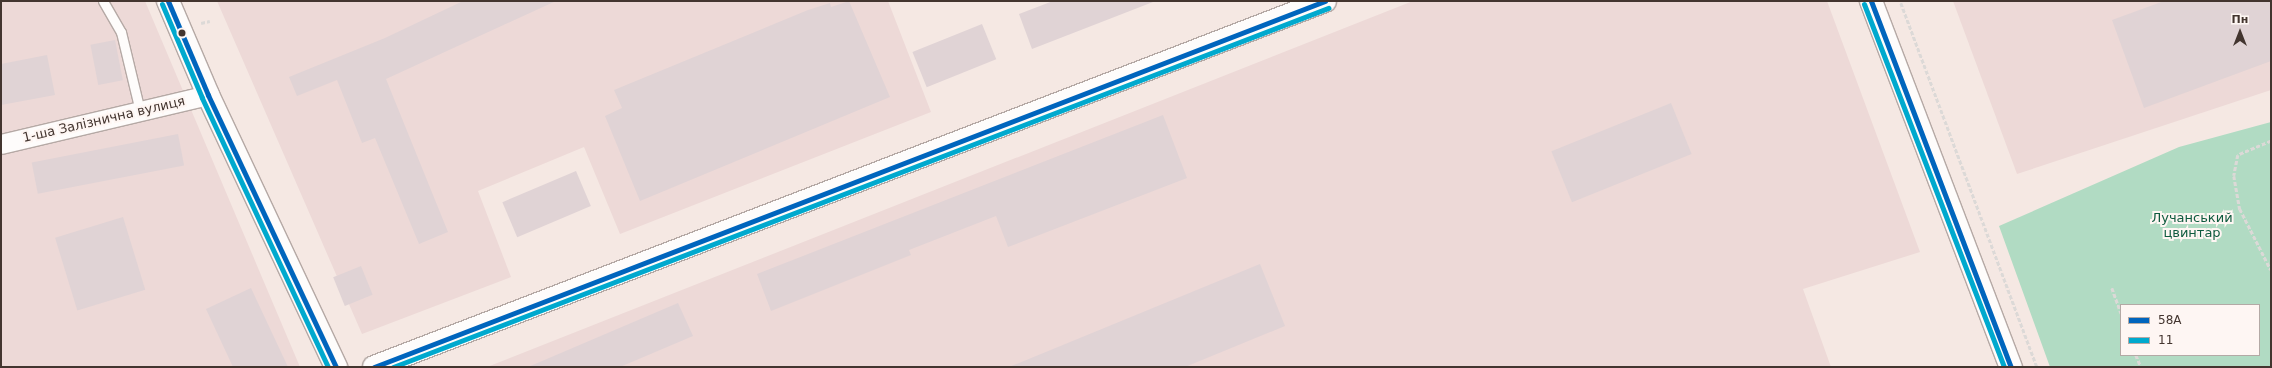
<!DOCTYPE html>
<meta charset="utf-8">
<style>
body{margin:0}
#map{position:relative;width:2272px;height:368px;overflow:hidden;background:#f5e8e3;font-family:"DejaVu Sans",sans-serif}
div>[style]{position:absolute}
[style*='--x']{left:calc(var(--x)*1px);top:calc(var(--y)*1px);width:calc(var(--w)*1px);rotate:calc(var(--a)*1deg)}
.industrial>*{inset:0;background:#edd9d7}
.green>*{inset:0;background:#b1dbc3}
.building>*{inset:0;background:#e0d3d5;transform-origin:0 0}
.path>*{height:2.5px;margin-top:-1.25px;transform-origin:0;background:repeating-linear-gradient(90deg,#dcd9d7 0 4px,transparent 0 6px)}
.roads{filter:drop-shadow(1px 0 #b5a9a5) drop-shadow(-1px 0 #b5a9a5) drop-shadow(0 1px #b5a9a5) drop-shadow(0 -1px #b5a9a5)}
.service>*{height:9px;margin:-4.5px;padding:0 4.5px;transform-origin:4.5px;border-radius:4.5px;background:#fefcfb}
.minor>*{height:19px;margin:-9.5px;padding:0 9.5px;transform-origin:9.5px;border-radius:9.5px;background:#fefcfb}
.tertiary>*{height:22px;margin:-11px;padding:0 11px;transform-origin:11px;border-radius:11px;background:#fefcfb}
.bus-1>*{height:5px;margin:-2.5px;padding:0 2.5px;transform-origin:2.5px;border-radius:2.5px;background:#0065bd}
.bus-2>*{height:5px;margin:-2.5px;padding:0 2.5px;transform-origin:2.5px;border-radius:2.5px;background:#00a9ce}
.dots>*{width:11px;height:11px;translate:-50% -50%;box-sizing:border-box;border:2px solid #fef6f3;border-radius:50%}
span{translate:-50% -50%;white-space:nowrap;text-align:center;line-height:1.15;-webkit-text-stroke:4px #fef6f3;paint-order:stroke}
.street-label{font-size:13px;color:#43352f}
.park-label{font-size:13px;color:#0f5b3f}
.frame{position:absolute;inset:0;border:2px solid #43352f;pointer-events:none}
.legend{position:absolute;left:2120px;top:304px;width:140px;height:52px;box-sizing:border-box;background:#fef6f3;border:1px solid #b3a9a5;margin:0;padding:5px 7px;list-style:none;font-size:12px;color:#43352f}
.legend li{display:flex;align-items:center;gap:8px;height:20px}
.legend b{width:20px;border:1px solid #b3a9a5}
.north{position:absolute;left:2220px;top:12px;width:40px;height:40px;-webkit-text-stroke:3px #fef6f3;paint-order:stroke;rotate:0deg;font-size:11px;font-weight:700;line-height:16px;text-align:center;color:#43352f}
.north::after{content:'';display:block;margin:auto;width:14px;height:18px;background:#43352f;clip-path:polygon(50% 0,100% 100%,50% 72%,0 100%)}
</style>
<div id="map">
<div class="industrial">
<i style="clip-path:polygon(1px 1px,145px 1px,300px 367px,1px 367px)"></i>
<i style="clip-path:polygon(217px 1px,888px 1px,931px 112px,620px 234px,584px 147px,478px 191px,511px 277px,362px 334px)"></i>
<i style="clip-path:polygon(1413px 1px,1827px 1px,1920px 252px,1803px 289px,1831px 367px,487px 367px)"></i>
<i style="clip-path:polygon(1953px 1px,2271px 1px,2271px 90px,2017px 174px)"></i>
</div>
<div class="green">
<i style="clip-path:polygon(evenodd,2271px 122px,2271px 367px,2050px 367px,1999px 226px,2179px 147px,2271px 122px,2121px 305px,2259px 305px,2259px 355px,2121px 355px,2121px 305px)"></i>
</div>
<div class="building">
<i style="clip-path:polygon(463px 1px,556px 1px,386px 79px,448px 232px,419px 244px,375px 138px,362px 143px,337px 80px,297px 96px,289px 77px,385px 38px)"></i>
<i style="clip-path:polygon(849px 1px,890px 97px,640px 201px,605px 116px,622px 108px,614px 90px,808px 10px,830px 3px,831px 7px)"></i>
<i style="clip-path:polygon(1053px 1px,1152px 1px,1153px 2px,1032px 49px,1019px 14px)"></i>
<i style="clip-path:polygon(2164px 1px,2271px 1px,2271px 61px,2144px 108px,2112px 20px)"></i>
<i style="left:982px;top:24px;width:38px;height:75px;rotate:68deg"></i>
<i style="left:115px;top:40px;width:41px;height:25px;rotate:79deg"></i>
<i style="clip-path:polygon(47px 55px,55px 95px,1px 105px,1px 64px)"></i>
<i style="left:1671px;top:103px;width:55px;height:129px;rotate:68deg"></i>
<i style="clip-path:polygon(1163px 115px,1187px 178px,1008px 247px,996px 216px,909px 250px,911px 255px,771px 311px,757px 274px)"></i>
<i style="left:178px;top:134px;width:32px;height:149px;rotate:79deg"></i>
<i style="left:576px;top:171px;width:38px;height:80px;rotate:67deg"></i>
<i style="left:123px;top:217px;width:76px;height:71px;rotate:73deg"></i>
<i style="clip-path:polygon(1260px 264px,1285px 326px,1185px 367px,1009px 367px)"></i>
<i style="left:361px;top:266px;width:31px;height:30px;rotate:68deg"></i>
<i style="clip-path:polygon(251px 288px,288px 367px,233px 367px,206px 309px)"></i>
<i style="clip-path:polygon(678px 303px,693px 336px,620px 367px,528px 367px)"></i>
</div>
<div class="path">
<i style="--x:1901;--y:3;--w:389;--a:69.5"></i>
<i style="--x:201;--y:23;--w:9;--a:-13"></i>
<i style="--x:2271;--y:141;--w:36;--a:157"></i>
<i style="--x:2238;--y:155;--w:21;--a:101"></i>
<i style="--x:2234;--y:176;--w:34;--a:80"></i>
<i style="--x:2240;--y:209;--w:68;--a:63.1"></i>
<i style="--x:2112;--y:288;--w:27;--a:70"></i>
<i style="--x:2136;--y:355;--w:13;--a:67"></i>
</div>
<div class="roads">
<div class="service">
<i style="--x:103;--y:1;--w:36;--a:60"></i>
<i style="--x:121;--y:32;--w:81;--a:76.5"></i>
</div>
<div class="minor">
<i style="--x:1;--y:144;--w:213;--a:-13.3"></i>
</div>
<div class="tertiary">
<i style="--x:168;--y:1;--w:102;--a:66.9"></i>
<i style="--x:208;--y:95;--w:301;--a:64.8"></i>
<i style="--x:1871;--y:1;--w:392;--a:69.1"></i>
<i style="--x:374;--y:367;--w:1019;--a:-21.05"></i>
</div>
</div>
<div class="bus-1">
<i style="--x:168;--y:1;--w:102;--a:66.9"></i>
<i style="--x:208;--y:95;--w:301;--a:64.8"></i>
<i style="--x:1871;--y:1;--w:392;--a:69.1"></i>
<i style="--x:374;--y:367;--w:1019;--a:-21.05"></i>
</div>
<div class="bus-2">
<i style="--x:162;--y:4;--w:102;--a:66.9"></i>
<i style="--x:202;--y:98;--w:297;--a:64.9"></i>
<i style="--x:1864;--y:4;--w:389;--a:68.9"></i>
<i style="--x:393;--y:367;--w:1002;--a:-21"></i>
</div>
<div class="dots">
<i style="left:182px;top:33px;background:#43352f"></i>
</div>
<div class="street-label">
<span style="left:104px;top:120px;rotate:-13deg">1-ша Залізнична вулиця</span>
</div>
<div class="park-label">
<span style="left:2192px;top:226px">Лучанський<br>цвинтар</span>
</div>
<div class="frame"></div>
<ul class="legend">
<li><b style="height:5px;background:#0065bd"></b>58А</li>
<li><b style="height:5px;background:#00a9ce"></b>11</li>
</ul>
<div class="north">Пн</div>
</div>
